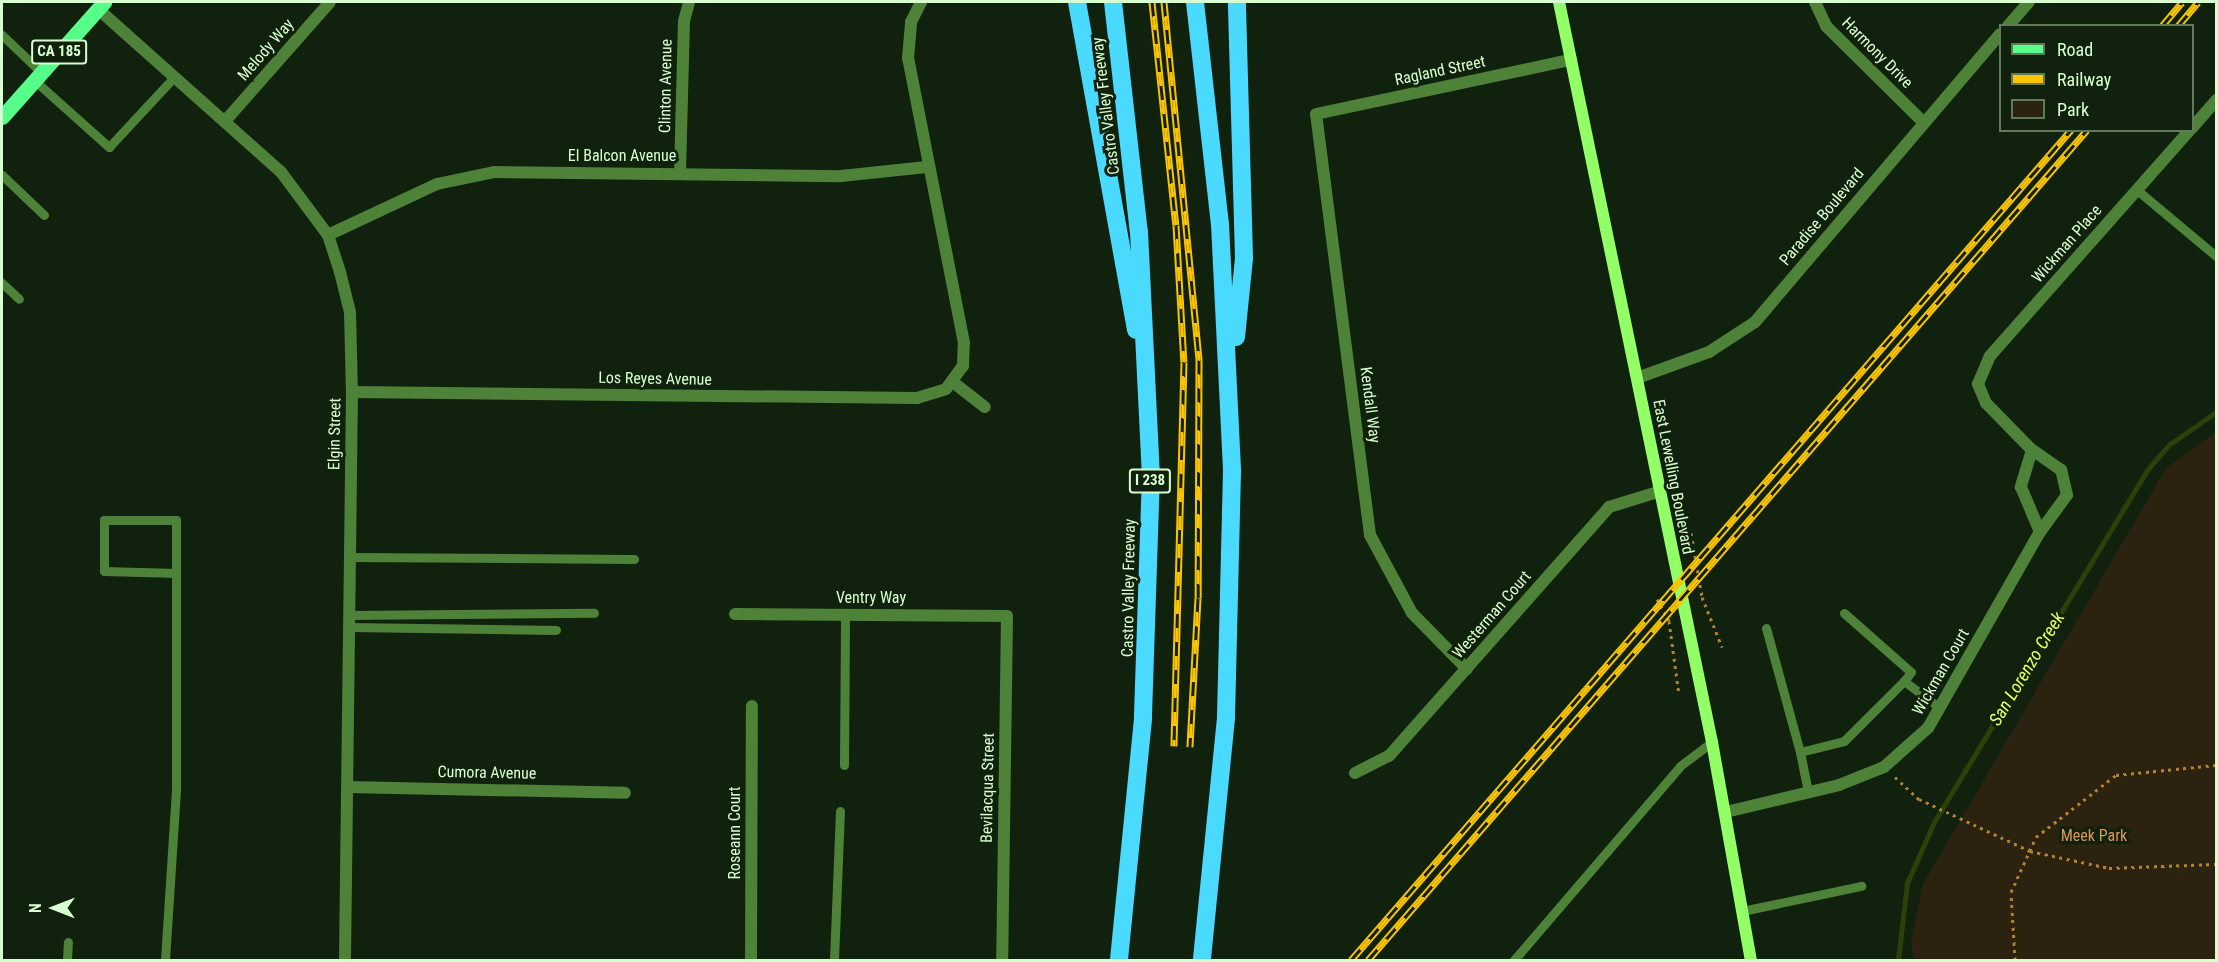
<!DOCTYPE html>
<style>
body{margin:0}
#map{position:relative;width:2218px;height:962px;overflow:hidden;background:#10220d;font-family:"Roboto Condensed",sans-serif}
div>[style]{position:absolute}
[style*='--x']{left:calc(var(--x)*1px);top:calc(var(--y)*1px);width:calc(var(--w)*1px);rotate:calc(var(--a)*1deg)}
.green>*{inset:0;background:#2c2210}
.stream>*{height:5px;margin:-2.5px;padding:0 2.5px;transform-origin:2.5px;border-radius:2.5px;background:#2e4009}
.path>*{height:3px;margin-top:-1.5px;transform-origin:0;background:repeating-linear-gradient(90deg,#b4812d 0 3px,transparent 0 7.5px)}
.service>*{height:9px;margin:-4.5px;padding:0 4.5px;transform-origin:4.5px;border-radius:4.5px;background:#4d8238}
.minor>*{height:12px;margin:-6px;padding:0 6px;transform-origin:6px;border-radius:6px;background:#4d8238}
.secondary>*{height:12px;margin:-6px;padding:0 6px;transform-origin:6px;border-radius:6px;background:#92ff66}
.primary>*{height:15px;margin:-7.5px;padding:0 7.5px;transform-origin:7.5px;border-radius:7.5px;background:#56ff8a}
.motorway>*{height:18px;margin:-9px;padding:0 9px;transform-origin:9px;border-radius:9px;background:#4adaff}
.rail>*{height:7px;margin-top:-3.5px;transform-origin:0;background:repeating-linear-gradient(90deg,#10220d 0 14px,#fac400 0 28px);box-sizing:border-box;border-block:2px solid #fac400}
span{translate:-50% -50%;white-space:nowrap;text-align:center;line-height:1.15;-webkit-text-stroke:6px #10220d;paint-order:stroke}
.shield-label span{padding:2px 4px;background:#10220d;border:2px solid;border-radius:4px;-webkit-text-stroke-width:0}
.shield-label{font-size:15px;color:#d8ffcf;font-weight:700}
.street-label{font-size:16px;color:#d8ffcf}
.park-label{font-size:16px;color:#e0945a}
.water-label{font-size:18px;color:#e7ff5d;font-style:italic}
.frame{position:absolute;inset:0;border:3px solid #d8ffcf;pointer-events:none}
.legend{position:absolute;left:1999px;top:24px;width:195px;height:108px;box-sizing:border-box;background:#10220d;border:2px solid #607a5b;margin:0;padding:8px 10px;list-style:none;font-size:18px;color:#d8ffcf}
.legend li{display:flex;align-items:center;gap:12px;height:30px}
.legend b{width:30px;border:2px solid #607a5b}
.north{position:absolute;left:24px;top:878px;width:60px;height:60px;-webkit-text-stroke:4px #10220d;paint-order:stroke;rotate:270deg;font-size:16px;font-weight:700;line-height:24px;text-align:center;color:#d8ffcf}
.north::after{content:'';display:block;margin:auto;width:21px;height:27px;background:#d8ffcf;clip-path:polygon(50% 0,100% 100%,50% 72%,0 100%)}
</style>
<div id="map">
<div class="green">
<i style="clip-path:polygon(2216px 432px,2216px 960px,1914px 960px,1911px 942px,1923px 884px,2166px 468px)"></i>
</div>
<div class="stream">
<i style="--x:1898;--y:960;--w:78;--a:-83.3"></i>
<i style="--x:1907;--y:883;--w:67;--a:-66.1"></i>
<i style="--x:1934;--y:822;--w:411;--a:-58.8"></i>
<i style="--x:2147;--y:470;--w:35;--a:-49"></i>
<i style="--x:2170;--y:444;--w:56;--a:-34.8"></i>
</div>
<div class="path">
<i style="--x:1691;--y:533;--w:65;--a:80.2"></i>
<i style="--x:1702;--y:597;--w:54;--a:68.2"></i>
<i style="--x:1657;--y:599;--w:25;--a:61"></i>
<i style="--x:1669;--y:621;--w:75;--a:82.3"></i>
<i style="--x:1895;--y:777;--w:33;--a:43"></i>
<i style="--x:1919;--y:799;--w:123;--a:25.1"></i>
<i style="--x:2030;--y:851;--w:81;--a:12.1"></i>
<i style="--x:2109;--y:868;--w:107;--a:-2.1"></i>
<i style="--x:2015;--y:960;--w:68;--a:-93.4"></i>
<i style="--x:2011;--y:892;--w:60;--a:-65.6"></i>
<i style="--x:2036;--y:837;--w:101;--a:-37.8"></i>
<i style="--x:2116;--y:775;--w:100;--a:-5.7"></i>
</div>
<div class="service">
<i style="--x:2;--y:35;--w:54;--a:43.5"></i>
<i style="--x:34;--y:80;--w:101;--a:41.8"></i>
<i style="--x:109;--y:147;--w:97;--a:-47.1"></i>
<i style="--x:2;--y:175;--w:58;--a:43.6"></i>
<i style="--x:2137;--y:190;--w:103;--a:39.9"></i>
<i style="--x:2;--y:283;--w:23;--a:43"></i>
<i style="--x:350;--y:557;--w:284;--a:0.4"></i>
<i style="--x:1844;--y:613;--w:89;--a:41.4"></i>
<i style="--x:1911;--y:672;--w:11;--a:128"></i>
<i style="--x:349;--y:615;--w:245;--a:-0.5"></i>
<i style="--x:349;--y:627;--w:207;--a:0.8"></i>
<i style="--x:1766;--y:628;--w:129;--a:74.7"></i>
<i style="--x:1800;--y:752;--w:45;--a:-14"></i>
<i style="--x:1844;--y:741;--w:85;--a:-45"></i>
<i style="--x:1904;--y:681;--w:45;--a:36.9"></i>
<i style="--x:1800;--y:752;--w:41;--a:78.7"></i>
<i style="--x:844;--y:765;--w:151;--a:-89.6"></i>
<i style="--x:1742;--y:911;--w:122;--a:-11.9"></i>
<i style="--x:67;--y:960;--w:18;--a:-87"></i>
<i style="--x:165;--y:960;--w:169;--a:-86.3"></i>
<i style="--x:176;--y:791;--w:271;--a:-90"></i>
<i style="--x:176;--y:520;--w:72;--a:180"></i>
<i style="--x:104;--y:520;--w:51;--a:90"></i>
<i style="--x:104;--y:571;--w:72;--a:1.6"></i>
<i style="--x:834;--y:960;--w:149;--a:-87.7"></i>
<i style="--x:1514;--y:960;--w:255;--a:-49.4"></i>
<i style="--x:1680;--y:766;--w:40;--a:-37"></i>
</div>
<div class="minor">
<i style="--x:1815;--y:2;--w:26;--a:65"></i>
<i style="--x:1826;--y:26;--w:138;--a:44.7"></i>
<i style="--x:98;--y:9;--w:245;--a:41.7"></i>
<i style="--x:281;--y:172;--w:79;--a:53.3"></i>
<i style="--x:328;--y:235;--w:39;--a:72"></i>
<i style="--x:340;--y:272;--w:41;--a:76"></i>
<i style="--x:350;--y:312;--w:80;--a:88.6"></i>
<i style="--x:352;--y:392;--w:568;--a:90.71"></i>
<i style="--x:2008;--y:26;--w:32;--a:-49"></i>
<i style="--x:226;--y:120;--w:157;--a:-48.6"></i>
<i style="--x:2192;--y:128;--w:37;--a:-49"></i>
<i style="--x:680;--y:173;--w:152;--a:-88.5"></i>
<i style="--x:684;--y:21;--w:20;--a:-75"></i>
<i style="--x:328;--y:235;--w:120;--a:-25.1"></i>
<i style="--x:437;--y:184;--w:58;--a:-11.9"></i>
<i style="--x:494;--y:172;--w:347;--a:0.7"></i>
<i style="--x:841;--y:176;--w:86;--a:-6"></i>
<i style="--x:1637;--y:378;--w:77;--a:-19.9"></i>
<i style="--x:1709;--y:352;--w:55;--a:-33.1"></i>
<i style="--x:1755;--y:322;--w:378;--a:-49.6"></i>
<i style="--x:954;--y:383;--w:39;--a:38"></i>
<i style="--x:352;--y:392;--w:565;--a:0.61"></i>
<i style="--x:917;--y:398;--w:30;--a:-17"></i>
<i style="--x:946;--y:389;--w:29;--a:-54"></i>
<i style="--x:963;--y:366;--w:23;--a:-88"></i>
<i style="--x:964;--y:343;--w:290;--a:-101.1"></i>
<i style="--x:908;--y:58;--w:36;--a:-85"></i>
<i style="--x:911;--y:22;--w:22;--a:-63"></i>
<i style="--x:2032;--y:450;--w:39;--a:107"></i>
<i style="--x:2021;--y:487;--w:49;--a:67.1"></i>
<i style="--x:735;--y:614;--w:272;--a:0.4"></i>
<i style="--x:1007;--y:616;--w:344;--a:90.8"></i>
<i style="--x:1467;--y:669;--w:78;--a:-134.5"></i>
<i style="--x:1412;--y:613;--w:89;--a:-118.3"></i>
<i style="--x:1370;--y:535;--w:424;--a:-97.3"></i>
<i style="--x:1316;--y:114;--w:261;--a:-12"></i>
<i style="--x:1355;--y:773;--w:38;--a:-27"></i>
<i style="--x:1389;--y:756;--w:332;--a:-48.5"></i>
<i style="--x:1609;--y:507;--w:51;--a:-17"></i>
<i style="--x:348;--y:787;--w:277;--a:1.2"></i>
<i style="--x:1726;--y:812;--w:116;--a:-13.4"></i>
<i style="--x:1839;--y:785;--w:48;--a:-21.8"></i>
<i style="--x:1884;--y:767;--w:59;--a:-41.6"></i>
<i style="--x:1928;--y:728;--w:226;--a:-60.3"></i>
<i style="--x:2040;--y:532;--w:46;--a:-53.9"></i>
<i style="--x:2067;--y:495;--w:26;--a:-103"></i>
<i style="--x:2061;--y:470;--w:35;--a:-145"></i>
<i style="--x:2032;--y:450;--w:66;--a:-134.4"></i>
<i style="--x:1986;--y:403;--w:21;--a:-113"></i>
<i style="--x:1978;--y:384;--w:30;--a:-67"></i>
<i style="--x:1990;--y:356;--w:302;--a:-48.5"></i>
<i style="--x:751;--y:960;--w:254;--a:-89.8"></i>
</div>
<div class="secondary">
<i style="--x:1559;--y:2;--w:756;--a:78.32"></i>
<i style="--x:1712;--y:742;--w:221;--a:79.9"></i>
</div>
<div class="primary">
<i style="--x:2;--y:117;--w:154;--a:-48.4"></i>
</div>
<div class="motorway">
<i style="--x:1077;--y:2;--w:333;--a:79.8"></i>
<i style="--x:1113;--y:2;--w:231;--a:83.6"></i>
<i style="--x:1139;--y:232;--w:242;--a:87.2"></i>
<i style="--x:1151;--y:474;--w:245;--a:91.9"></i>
<i style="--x:1143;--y:719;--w:242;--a:95.7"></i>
<i style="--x:1195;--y:2;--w:223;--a:83.6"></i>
<i style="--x:1220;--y:224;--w:247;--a:87.2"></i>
<i style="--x:1232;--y:471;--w:247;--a:91.4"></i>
<i style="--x:1226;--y:718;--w:243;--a:95.7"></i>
<i style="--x:1236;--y:337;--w:79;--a:-84.2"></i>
<i style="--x:1244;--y:258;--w:256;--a:-91.6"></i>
</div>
<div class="rail">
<i style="--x:1152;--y:2;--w:224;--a:83.9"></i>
<i style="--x:1176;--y:225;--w:137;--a:86.7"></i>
<i style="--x:1184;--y:362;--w:384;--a:91.5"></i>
<i style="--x:1164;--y:2;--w:360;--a:84.4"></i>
<i style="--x:1199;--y:360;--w:238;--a:90.2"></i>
<i style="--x:1198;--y:598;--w:149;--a:93.1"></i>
<i style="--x:2162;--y:26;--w:31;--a:-50"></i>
<i style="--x:2178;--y:26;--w:31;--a:-50"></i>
<i style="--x:1351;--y:960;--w:1099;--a:-49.06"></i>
<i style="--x:1368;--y:960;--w:1098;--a:-49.1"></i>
</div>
<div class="shield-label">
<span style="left:59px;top:52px">CA 185</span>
<span style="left:1150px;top:481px">I 238</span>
</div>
<div class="street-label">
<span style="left:266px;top:50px;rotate:-49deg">Melody Way</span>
<span style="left:1877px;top:53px;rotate:45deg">Harmony Drive</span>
<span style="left:1440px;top:71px;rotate:-12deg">Ragland Street</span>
<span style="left:666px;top:86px;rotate:-89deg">Clinton Avenue</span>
<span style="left:1106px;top:106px;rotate:-97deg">Castro Valley Freeway</span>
<span style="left:622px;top:156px">El Balcon Avenue</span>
<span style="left:1822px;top:217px;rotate:-50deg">Paradise Boulevard</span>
<span style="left:2067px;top:244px;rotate:-49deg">Wickman Place</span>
<span style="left:655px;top:379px;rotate:1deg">Los Reyes Avenue</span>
<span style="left:1370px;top:405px;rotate:83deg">Kendall Way</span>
<span style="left:335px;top:434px;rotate:-89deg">Elgin Street</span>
<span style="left:1673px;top:477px;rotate:79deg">East Lewelling Boulevard</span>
<span style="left:1129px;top:588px;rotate:-89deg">Castro Valley Freeway</span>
<span style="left:871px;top:598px">Ventry Way</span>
<span style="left:1492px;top:615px;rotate:-49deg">Westerman Court</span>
<span style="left:1941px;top:672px;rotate:-60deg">Wickman Court</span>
<span style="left:487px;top:773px;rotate:1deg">Cumora Avenue</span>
<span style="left:988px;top:788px;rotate:-89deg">Bevilacqua Street</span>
<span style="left:735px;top:833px;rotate:-90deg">Roseann Court</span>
</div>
<div class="park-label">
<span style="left:2094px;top:836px">Meek Park</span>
</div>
<div class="water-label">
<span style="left:2027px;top:669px;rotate:-59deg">San Lorenzo Creek</span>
</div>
<div class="frame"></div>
<ul class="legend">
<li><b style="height:8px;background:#56ff8a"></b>Road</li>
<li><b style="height:8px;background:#fac400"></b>Railway</li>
<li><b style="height:16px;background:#2c2210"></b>Park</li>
</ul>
<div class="north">N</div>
</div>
